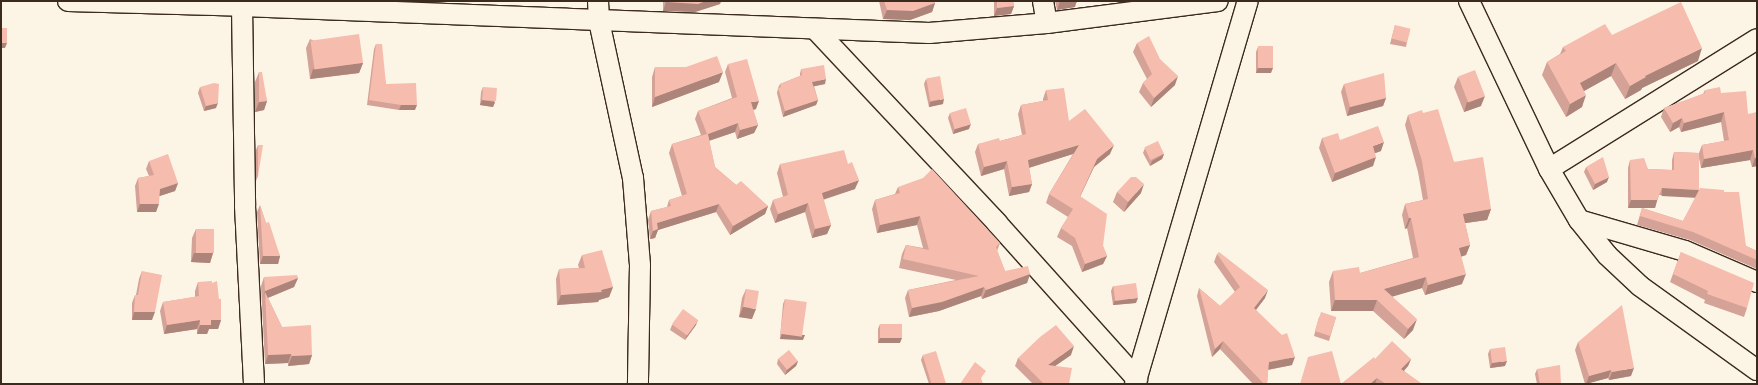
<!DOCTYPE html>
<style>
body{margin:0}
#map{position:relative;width:1758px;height:385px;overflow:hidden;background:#fcf5e5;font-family:Mynerve,sans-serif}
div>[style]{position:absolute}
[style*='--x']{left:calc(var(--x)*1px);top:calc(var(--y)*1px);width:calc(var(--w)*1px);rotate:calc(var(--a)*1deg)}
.roads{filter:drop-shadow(1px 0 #3b2a1e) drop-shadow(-1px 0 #3b2a1e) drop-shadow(0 1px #3b2a1e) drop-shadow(0 -1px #3b2a1e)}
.minor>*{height:20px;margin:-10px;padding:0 10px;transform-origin:10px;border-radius:10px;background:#fcf5e5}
.wall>*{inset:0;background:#d4a296}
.shaded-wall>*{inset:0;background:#ac847a;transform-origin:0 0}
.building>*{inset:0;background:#f6bcae;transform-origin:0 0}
span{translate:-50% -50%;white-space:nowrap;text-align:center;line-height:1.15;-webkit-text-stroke:5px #fcf5e5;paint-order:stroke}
.frame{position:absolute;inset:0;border:2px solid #3b2a1e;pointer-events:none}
</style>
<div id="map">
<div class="roads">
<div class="minor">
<i style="--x:68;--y:1;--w:174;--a:1.6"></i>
<i style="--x:242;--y:6;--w:688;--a:2.25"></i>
<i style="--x:929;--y:33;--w:118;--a:-4.8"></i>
<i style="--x:1047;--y:23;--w:172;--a:-7.3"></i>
<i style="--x:598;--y:1;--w:20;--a:87"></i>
<i style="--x:599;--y:21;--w:161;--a:77.8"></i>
<i style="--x:633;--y:178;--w:87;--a:85.4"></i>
<i style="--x:640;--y:265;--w:119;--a:91"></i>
<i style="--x:1043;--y:1;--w:22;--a:80"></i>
<i style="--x:1469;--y:1;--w:186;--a:64.5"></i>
<i style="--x:1549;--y:169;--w:59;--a:59.5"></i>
<i style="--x:1579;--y:220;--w:45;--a:51.3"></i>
<i style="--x:1607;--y:255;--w:45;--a:43.2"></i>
<i style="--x:1640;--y:286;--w:144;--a:35.7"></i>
<i style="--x:242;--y:6;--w:200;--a:89.1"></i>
<i style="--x:245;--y:206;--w:178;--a:87.1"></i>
<i style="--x:815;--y:29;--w:266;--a:46.8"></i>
<i style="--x:997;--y:223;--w:210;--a:48.1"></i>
<i style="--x:1549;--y:169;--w:245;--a:-32"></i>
<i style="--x:1579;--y:220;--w:110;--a:16.3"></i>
<i style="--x:1685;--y:251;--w:78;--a:23.3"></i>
<i style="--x:1135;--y:384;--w:399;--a:-73.6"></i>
</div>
</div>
<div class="wall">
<i style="clip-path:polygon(663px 1px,721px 1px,720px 4px,695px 12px,663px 11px)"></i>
<i style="clip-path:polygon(879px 1px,934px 1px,935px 3px,932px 12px,910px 20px,883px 19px)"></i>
<i style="clip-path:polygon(994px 1px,1013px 1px,1014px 6px,1011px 14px,994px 16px)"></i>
<i style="clip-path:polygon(1055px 1px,1078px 1px,1076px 3px,1075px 7px,1057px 10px)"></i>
<i style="clip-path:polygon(1395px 25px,1407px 42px,1406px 47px,1390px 44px)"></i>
<i style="clip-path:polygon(1612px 35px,1698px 61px,1642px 88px,1641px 90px,1625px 99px,1611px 76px,1584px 91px,1582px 107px,1566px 117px,1542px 75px,1547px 62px,1560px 54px,1563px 47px)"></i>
<i style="clip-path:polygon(310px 39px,363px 63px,359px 73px,310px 79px,306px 48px)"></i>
<i style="clip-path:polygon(1137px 43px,1175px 85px,1151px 107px,1139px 92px,1143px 83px,1147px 79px,1133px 52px)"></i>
<i style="clip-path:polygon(376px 44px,386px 84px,415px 110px,399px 110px,367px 105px,374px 49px)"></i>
<i style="clip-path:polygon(1258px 47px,1271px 73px,1256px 73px,1256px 52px)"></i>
<i style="clip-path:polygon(728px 64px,756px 109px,753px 110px,758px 125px,754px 133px,737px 139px,735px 132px,709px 141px,715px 167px,736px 185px,768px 206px,765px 214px,730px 235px,716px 212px,658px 230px,655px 238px,650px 239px,648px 220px,651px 211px,667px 207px,669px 200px,682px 196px,669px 153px,672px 144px,701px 135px,695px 119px,698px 111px,732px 98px,725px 72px)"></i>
<i style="clip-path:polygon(655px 67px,719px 82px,652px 107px,652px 77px)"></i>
<i style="clip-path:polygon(801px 69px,825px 84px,814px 86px,818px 100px,816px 105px,783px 117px,777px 93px,778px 88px,780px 84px,800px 76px,800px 74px)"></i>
<i style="clip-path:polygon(259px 72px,267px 101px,264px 110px,255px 112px,255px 82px)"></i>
<i style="clip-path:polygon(1458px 77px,1481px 106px,1464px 112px,1454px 87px)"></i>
<i style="clip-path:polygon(926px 79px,943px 104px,929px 107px,924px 84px)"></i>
<i style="clip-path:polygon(1344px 84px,1386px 98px,1383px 106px,1347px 116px,1341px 92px)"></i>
<i style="clip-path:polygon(200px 87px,216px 108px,204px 111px,198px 93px)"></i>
<i style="clip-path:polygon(483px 87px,495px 102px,493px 107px,480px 105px,481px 92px)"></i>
<i style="clip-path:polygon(1046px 90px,1069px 121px,1110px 154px,1094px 167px,1080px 197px,1103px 246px,1107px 256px,1103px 264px,1082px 272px,1072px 246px,1057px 237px,1061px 228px,1068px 217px,1046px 203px,1049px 194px,1073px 154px,1029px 168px,1032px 184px,1029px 192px,1009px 196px,1004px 169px,981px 176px,975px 152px,978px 144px,1000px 141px,1022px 135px,1018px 114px,1021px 105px,1043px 101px,1043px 99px)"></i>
<i style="clip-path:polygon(1705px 90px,1721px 93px,1748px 114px,1757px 166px,1752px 167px,1750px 160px,1701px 168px,1699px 158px,1699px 190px,1697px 195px,1724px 192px,1746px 246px,1757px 251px,1757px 269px,1690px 240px,1637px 225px,1642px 208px,1683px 221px,1696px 197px,1659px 195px,1655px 208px,1628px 208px,1628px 168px,1630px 160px,1648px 169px,1672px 170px,1672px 160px,1674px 152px,1699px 153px,1702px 145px,1724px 141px,1721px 122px,1681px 132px,1679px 127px,1670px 132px,1661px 117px,1664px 108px,1703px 94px)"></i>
<i style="clip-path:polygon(950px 113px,969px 129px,953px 134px,948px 118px)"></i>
<i style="clip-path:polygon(1423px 113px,1454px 162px,1491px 209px,1487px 220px,1465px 223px,1470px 245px,1466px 255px,1461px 257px,1462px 284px,1425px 295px,1422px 288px,1392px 296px,1413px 330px,1404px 339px,1373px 311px,1331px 311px,1329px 282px,1333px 271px,1360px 273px,1413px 258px,1407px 228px,1405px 229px,1402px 215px,1405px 204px,1423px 200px,1418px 172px,1405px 125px,1408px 115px)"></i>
<i style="clip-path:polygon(1322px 138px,1340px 140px,1381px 151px,1375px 153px,1373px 166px,1332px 182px,1319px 148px)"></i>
<i style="clip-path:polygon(258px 145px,258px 176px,256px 181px,256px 150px)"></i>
<i style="clip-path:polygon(1145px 148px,1164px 154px,1162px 159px,1150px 166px,1143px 153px)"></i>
<i style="clip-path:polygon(149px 161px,178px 183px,175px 191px,159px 196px,156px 212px,137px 212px,135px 186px,138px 178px,149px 176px,146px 169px)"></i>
<i style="clip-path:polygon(780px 164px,855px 189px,823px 200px,831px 225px,827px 234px,812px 238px,805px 212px,775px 223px,770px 209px,773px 200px,783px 197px,777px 173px)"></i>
<i style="clip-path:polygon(1586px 167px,1607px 182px,1593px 190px,1584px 172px)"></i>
<i style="clip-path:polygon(898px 187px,1000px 243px,997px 251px,1005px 271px,1030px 274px,1027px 283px,982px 299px,981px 296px,939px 311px,909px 317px,905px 298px,908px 290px,956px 280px,899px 268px,902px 254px,906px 245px,923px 248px,917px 225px,877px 233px,872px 209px,875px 200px,895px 194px)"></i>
<i style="clip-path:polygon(1117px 192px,1141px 193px,1124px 212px,1113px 202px)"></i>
<i style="clip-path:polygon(260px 205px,266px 223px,280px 256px,278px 264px,260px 264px,257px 212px)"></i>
<i style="clip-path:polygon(196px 229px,213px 253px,210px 263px,191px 262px,192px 238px)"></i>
<i style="clip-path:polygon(1681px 252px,1747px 308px,1744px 317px,1704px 303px,1705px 300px,1670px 282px)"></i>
<i style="clip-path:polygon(1217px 254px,1265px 298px,1256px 310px,1292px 365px,1268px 370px,1267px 384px,1253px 384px,1220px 349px,1212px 357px,1197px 296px,1199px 288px,1220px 306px,1235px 292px,1214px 262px)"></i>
<i style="clip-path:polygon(582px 255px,613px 287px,609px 297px,599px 300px,598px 302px,557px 305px,556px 279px,559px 269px,579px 268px,578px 265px)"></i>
<i style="clip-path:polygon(142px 271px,152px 320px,132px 320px,132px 303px,135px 295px,136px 295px,139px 279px)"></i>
<i style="clip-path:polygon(264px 277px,298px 278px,294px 287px,268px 298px,282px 327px,312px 355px,309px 364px,288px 366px,288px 363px,265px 364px,261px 286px)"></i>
<i style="clip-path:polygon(198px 282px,221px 320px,218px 329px,209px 329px,207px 334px,197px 334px,197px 329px,164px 334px,160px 311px,163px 302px,195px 297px,195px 291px)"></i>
<i style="clip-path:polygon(1113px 286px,1136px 303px,1113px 305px,1111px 291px)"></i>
<i style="clip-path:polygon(746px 289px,752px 319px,739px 317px,742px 298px)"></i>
<i style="clip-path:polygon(785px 299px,803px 340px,780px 339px,783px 304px)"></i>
<i style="clip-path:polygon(1319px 317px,1336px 317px,1329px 341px,1314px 336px)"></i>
<i style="clip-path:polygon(880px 324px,900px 343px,878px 343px,878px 329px)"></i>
<i style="clip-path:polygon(672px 325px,696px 325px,685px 340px,670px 330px)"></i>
<i style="clip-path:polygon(1578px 342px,1631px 376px,1609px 380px,1608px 378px,1585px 384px,1575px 350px)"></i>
<i style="clip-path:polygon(1490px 349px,1505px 366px,1490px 368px,1488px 354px)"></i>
<i style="clip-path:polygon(923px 355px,946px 384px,929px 384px,921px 360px)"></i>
<i style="clip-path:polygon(1071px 355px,1055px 366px,1069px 384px,1033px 384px,1015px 366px,1018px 358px)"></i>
<i style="clip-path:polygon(778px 359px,798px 361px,796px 366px,785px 375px,777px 364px)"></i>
<i style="clip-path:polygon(1375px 359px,1411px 359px,1408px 366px,1404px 371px,1421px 384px,1341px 384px)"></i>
<i style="clip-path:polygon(1537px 369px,1561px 384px,1537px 384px,1535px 374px)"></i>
</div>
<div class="shaded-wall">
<i style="clip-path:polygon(721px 1px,720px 4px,695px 12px,663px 11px,666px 2px)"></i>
<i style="clip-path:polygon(1060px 1px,1078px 1px,1076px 3px,1075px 7px,1057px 10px)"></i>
<i style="clip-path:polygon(935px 3px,932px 12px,910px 20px,883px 19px,887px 10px)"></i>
<i style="clip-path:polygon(1014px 6px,1011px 14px,994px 16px,997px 8px)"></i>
<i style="clip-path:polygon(1px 43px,7px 43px,5px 48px,1px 48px)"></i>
<i style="clip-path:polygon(1702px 48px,1698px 61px,1642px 88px,1641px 90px,1625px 99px,1630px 86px,1645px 76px)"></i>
<i style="clip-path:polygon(363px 63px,359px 73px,310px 79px,313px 69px)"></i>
<i style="clip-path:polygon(1616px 63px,1611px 76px,1575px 96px,1580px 83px)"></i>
<i style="clip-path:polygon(1258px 68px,1273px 68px,1271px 73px,1256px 73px)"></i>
<i style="clip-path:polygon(723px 72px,719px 82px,652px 107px,655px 97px)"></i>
<i style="clip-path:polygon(1178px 76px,1175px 85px,1151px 107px,1154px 98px)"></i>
<i style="clip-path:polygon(826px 79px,825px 84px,811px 87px,812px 82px)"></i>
<i style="clip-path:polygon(1586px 95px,1582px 107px,1566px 117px,1570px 104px)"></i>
<i style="clip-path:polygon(1485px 96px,1481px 106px,1464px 112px,1467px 102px)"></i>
<i style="clip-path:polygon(1386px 98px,1383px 106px,1347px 116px,1350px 107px)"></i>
<i style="clip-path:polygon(944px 99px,943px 104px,929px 107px,930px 102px)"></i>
<i style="clip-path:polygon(482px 100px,495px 102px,493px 107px,480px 105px)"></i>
<i style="clip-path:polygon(818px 100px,816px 105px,783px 117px,785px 111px)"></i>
<i style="clip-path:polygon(267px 101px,264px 110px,255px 112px,259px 102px)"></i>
<i style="clip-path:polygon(759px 101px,756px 109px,748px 111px,751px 102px)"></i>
<i style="clip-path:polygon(218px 103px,216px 108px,204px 111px,206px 106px)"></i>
<i style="clip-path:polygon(401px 105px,417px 105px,415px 110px,399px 110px)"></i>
<i style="clip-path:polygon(1724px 112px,1721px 122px,1681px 132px,1684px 123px)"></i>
<i style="clip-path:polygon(1682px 118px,1679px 127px,1670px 132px,1673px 123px)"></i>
<i style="clip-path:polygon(738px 123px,735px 132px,705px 142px,708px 134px)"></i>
<i style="clip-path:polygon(971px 124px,969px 129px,953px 134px,955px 129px)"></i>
<i style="clip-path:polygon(758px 125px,754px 133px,737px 139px,740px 130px)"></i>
<i style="clip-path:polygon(1384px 142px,1381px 151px,1370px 155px,1373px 146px)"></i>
<i style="clip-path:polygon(1079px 145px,1076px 153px,1025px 169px,1028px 160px)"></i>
<i style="clip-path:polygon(1114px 145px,1110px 154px,1094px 167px,1076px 205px,1097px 159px)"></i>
<i style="clip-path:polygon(1753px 150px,1750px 160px,1701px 168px,1704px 159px)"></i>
<i style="clip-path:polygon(1164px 154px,1162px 159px,1150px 166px,1152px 161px)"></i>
<i style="clip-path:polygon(1376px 157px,1373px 166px,1332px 182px,1335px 173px)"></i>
<i style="clip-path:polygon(1757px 157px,1757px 166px,1752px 167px,1755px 158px)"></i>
<i style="clip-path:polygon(1007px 161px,1004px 169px,981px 176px,984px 167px)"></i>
<i style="clip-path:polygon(1609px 177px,1607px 182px,1593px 190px,1595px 184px)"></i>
<i style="clip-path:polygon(859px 180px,855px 189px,818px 201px,822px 193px)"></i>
<i style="clip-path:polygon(178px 183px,175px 191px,157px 197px,160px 189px)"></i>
<i style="clip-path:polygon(1032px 184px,1029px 192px,1009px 196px,1012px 187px)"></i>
<i style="clip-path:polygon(1144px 184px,1141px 193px,1124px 212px,1128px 202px)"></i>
<i style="left:1662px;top:188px;width:37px;height:8px;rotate:3deg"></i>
<i style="clip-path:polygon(1631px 200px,1657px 200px,1655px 208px,1628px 208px)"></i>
<i style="clip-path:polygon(808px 203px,805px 212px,775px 223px,778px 214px)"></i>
<i style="clip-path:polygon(140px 204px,159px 204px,156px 212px,137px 212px)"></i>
<i style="clip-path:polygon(719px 204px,716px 212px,658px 230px,655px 238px,650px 239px,653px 231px,657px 223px)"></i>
<i style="clip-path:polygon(768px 206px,765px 214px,730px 235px,733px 226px)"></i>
<i style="clip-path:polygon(1491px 209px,1487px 220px,1459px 224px,1463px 214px)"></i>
<i style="clip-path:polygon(920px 216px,917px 225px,877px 233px,880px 225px)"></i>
<i style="clip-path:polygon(1409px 218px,1411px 218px,1407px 228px,1405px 229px)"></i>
<i style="clip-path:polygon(831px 225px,827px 234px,812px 238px,815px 229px)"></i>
<i style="clip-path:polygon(1470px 245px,1466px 255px,1455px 258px,1459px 248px)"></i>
<i style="clip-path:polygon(194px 253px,213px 253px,210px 263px,191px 262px)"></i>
<i style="clip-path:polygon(263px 256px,280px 256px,278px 264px,260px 264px)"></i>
<i style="clip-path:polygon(1107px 256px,1103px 264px,1082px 272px,1085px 264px)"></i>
<i style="clip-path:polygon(1030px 274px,1027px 283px,982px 299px,986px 290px)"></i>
<i style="clip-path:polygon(1466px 274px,1462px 284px,1425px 295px,1428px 285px)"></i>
<i style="clip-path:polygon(1426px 277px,1422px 288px,1381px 300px,1384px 289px)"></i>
<i style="clip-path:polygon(298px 278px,294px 287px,265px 299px,265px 292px,262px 300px,265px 291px)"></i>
<i style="clip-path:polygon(613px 287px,609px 297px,599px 300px,598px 302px,557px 305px,561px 295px,601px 290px)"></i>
<i style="clip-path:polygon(984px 287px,981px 296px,939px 311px,909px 317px,912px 308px)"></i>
<i style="clip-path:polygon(1268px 290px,1265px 298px,1251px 316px,1254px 308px)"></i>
<i style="clip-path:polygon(1138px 298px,1136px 303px,1113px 305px,1115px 300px)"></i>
<i style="clip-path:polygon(1335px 300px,1377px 300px,1373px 311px,1331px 311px)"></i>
<i style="clip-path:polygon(743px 307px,756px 309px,752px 319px,739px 317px)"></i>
<i style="clip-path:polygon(134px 312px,155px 312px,152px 320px,132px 320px)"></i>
<i style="clip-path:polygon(1417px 319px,1413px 330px,1404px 339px,1408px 329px)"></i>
<i style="clip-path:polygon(200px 320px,197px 329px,164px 334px,167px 325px)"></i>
<i style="clip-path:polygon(211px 320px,221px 320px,218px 329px,209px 329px,207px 334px,197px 334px,200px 325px)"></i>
<i style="clip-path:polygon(698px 320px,696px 325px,685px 340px,687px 335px)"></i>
<i style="clip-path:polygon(782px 334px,805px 335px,803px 340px,780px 339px)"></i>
<i style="clip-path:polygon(880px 338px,902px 338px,900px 343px,878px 343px)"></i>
<i style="clip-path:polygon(1223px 341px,1220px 349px,1212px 357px,1215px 349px)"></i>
<i style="clip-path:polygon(1074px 346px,1071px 355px,1045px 373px,1048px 365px)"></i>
<i style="clip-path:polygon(291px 354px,288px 363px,265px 364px,268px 355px)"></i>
<i style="clip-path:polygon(312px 355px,309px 364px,288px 366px,292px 356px)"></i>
<i style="clip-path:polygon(1295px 357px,1292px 365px,1266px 370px,1269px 362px)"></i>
<i style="clip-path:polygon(1411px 359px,1408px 366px,1398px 377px,1401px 369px)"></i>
<i style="clip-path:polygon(798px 361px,796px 366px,785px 375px,787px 370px)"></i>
<i style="clip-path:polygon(1507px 361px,1505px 366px,1490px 368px,1492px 363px)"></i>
<i style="clip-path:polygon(1634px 368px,1631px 376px,1609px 380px,1612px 372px)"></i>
<i style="clip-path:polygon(1611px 370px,1608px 378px,1586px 384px,1589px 376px)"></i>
<i style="clip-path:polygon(1377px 378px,1375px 384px,1370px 384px)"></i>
</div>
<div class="building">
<i style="clip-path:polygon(666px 1px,706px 1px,698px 4px,666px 2px)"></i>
<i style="clip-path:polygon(884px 1px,934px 1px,935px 3px,913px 11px,887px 10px)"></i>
<i style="clip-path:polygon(997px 1px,1013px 1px,1014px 6px,997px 8px)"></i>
<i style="clip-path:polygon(1681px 2px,1702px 48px,1645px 76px,1646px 77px,1630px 86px,1616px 63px,1580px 83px,1586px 95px,1570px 104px,1547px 62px,1566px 51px,1563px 47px,1605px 24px,1612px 35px)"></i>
<i style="left:1395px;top:25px;width:16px;height:14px;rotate:14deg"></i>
<i style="left:7px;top:28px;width:15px;height:6px;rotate:90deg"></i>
<i style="left:359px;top:34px;width:29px;height:49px;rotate:82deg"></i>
<i style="clip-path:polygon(1149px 36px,1160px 59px,1178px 76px,1154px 98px,1143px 83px,1152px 74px,1137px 43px)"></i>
<i style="clip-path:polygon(376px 44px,382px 44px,386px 84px,416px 83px,417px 105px,401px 105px,369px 100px)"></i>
<i style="left:1273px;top:46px;width:22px;height:15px;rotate:90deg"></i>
<i style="clip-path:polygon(717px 56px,723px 72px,655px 97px,655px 67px,686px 67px)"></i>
<i style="clip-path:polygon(747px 59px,759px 101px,751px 102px,758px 125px,740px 130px,738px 123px,708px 134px,715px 167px,736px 185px,741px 181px,768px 206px,733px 226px,719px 204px,657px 223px,658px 229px,653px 231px,651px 211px,671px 206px,669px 200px,687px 194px,672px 144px,707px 134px,698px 111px,737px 97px,728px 64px)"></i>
<i style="clip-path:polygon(824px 65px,826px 79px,812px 82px,818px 100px,785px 111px,778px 88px,781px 87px,780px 84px,802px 75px,801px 69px)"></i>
<i style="left:1475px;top:70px;width:28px;height:18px;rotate:69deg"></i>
<i style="clip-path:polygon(259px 72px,262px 72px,267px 101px,259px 102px)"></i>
<i style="clip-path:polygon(1384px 73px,1386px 98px,1350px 107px,1344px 84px)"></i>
<i style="left:940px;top:76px;width:23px;height:14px;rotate:80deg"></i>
<i style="clip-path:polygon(214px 83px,219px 84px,218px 103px,206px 106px,200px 87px)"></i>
<i style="left:483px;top:87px;width:14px;height:13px;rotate:4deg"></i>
<i style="clip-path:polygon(1720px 87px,1721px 93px,1746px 91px,1748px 114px,1757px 112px,1757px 157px,1755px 158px,1753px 150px,1704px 159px,1702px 145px,1729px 140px,1724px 112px,1684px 123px,1682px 118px,1673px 123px,1664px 108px,1705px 93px,1705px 90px)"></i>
<i style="clip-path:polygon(1064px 88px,1069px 121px,1085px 109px,1114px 145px,1097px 159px,1080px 196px,1107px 214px,1103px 246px,1107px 256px,1085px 264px,1075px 238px,1061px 228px,1073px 209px,1049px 194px,1079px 145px,1028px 160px,1032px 184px,1012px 187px,1007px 161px,984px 167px,978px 144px,999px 138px,1000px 141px,1026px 134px,1021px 105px,1048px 100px,1046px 90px)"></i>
<i style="left:966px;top:108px;width:17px;height:17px;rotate:73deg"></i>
<i style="clip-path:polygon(1438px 109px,1454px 162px,1483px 157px,1491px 209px,1463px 214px,1470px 245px,1459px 248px,1466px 274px,1428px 285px,1426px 277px,1384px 289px,1417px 319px,1408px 329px,1377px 300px,1335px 300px,1333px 271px,1359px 267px,1360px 273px,1419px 257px,1411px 218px,1409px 218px,1405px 204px,1428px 199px,1422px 161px,1408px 115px,1422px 110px,1423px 113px)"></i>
<i style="clip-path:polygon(1378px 126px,1384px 142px,1373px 146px,1376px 157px,1335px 173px,1322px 138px,1338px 133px,1340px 140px)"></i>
<i style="left:1158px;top:141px;width:14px;height:15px;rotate:65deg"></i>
<i style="clip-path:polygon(258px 145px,263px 145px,258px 176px)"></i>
<i style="clip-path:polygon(844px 150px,848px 164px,852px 162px,859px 180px,822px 193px,831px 225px,815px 229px,808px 203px,778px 214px,773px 200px,788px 195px,780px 164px)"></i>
<i style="clip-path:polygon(1674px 152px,1699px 153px,1699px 190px,1662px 188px,1657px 200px,1631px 200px,1630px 160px,1644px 158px,1648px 169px,1674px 170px)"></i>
<i style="clip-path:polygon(168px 154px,178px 183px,160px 189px,159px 204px,140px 204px,138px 178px,154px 175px,149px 161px)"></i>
<i style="clip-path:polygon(1603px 157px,1609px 177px,1595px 184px,1586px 167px)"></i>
<i style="clip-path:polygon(932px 169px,1000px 243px,996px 247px,1005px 271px,1028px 266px,1030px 274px,986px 290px,984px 287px,942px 302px,912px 308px,908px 290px,979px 276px,903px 259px,906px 245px,929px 250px,920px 216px,880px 225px,875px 200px,900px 193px,898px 187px,923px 178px)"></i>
<i style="clip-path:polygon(1131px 177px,1136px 177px,1144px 184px,1128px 202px,1117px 192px)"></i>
<i style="clip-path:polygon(1700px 188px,1724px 190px,1724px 192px,1739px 192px,1746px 246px,1757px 251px,1757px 260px,1693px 232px,1640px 216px,1642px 208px,1683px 221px)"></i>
<i style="clip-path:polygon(260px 205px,266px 223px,269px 222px,280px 256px,263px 256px)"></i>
<i style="left:196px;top:229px;width:18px;height:24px"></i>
<i style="clip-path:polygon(602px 250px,613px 287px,601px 290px,602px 292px,561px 295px,559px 269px,585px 268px,582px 255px)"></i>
<i style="clip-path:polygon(1219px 252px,1268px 290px,1254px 308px,1282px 335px,1287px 333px,1295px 357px,1269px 362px,1267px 384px,1264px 384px,1223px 341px,1215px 349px,1199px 288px,1220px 306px,1240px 287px,1217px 254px)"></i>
<i style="clip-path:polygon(1681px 252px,1754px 283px,1747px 308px,1707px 294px,1708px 291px,1673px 274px)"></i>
<i style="clip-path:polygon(142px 271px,162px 275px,155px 312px,134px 312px,135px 295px,138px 295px)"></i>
<i style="clip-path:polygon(297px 275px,298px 278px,265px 291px,264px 277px)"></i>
<i style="clip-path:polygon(212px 281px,212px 283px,217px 281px,219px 299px,221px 299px,221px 320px,211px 320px,211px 325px,200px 325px,200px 320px,167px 325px,163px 302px,199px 296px,198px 282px)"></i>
<i style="left:1136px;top:283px;width:15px;height:23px;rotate:82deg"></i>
<i style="left:746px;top:289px;width:13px;height:18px;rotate:9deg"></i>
<i style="clip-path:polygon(265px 292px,282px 327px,311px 325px,312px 355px,292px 356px,291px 354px,268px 355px)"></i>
<i style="left:785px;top:299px;width:22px;height:35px;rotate:8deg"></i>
<i style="clip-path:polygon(1622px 305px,1634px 368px,1612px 372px,1611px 370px,1589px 376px,1578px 342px)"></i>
<i style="left:683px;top:309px;width:19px;height:19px;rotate:36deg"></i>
<i style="left:1321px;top:312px;width:16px;height:20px;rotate:18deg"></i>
<i style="left:880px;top:324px;width:22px;height:14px"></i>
<i style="clip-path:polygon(1056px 325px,1074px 346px,1048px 365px,1072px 368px,1069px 384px,1044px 384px,1018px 358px,1040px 337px)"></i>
<i style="clip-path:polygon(1392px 341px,1411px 359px,1401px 369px,1421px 383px,1420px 384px,1386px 384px,1377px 378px,1370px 384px,1341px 384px,1374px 357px,1375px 359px)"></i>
<i style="left:1505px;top:347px;width:14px;height:15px;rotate:82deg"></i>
<i style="left:789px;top:350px;width:14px;height:14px;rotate:51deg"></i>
<i style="left:936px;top:351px;width:34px;height:14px;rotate:73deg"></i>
<i style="clip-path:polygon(1332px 351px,1341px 384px,1300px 384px,1308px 357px)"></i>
<i style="clip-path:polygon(975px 362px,986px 371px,981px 378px,983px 384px,960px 384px)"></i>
<i style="clip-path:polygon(1560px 365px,1561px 384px,1540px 384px,1537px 369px)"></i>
</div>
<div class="frame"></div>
</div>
